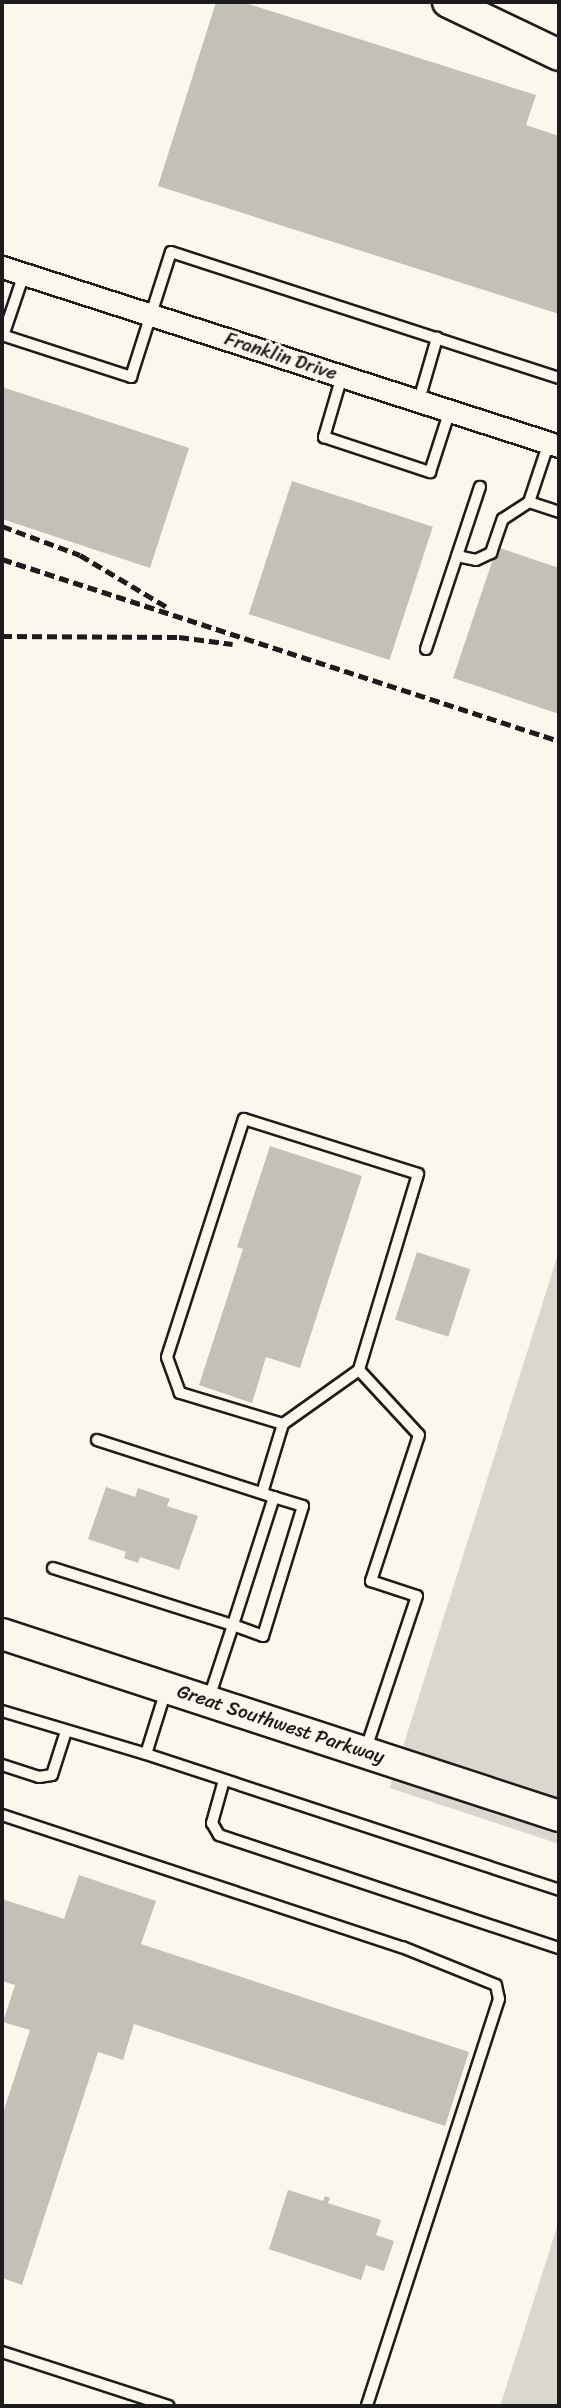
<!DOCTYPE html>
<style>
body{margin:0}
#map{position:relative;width:561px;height:2408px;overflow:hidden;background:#fbf7ec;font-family:Sriracha,sans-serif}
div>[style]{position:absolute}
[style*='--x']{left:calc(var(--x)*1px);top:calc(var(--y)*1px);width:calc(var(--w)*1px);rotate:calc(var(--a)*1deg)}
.green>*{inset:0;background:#dad7ce}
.building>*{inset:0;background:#c3c0b8;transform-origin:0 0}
.roads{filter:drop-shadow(2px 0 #1c1c1c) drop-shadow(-2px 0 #1c1c1c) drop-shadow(0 2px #1c1c1c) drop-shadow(0 -2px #1c1c1c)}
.lane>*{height:10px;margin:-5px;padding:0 5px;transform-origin:5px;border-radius:5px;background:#fbf7ec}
.street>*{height:21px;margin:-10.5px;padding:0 10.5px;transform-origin:10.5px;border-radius:10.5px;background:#fbf7ec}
.secondary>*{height:30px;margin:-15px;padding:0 15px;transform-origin:15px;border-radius:15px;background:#fbf7ec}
.rail>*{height:5px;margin-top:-2.5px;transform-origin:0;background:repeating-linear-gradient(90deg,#1c1c1c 0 10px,transparent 0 15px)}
span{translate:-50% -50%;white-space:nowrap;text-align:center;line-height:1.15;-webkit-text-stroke:6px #fbf7ec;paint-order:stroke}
.street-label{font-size:19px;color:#1c1c1c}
.frame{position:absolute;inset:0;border:4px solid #1c1c1c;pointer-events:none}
</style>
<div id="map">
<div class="green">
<i style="clip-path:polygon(559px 1251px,559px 1844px,390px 1788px)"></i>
<i style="clip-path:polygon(559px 2220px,559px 2406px,500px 2406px,545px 2265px)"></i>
</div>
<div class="building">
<i style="clip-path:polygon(216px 2px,242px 2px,536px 95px,526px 125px,559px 136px,559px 314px,158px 186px)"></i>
<i style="clip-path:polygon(2px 387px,189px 448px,150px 568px,2px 519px)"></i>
<i style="left:292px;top:481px;width:148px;height:140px;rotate:18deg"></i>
<i style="clip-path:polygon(497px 547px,559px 568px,559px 714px,453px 678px)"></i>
<i style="clip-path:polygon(270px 1146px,362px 1176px,300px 1368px,266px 1357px,252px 1403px,199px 1385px,243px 1249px,237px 1247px)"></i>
<i style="left:417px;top:1252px;width:56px;height:71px;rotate:18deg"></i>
<i style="clip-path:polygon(106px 1487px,135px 1497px,138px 1488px,170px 1499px,167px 1506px,198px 1516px,179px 1570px,140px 1557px,138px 1563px,124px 1558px,126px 1552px,88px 1539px)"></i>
<i style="clip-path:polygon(79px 1875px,156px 1901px,141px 1944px,469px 2052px,445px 2126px,134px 2024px,123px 2060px,98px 2052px,22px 2285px,2px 2278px,2px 2116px,30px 2030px,3px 2022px,15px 1985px,2px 1981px,2px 1899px,64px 1919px)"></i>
<i style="clip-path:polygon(288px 2190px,323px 2201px,325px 2196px,330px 2198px,328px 2203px,381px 2220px,376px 2235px,394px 2241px,384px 2271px,366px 2265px,361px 2280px,269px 2249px)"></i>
</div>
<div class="roads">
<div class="lane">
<i style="--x:2;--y:335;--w:136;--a:18"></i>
<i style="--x:131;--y:377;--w:131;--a:-72.3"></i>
<i style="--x:171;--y:252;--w:408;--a:18"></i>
<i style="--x:3;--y:336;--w:65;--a:-71.3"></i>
<i style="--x:342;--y:376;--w:64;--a:106.4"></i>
<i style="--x:324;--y:437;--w:112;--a:18.3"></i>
<i style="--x:430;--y:472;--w:65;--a:-72.1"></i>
<i style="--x:419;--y:400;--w:65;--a:-73.8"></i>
<i style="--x:549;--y:442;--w:63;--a:108.4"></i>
<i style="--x:529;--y:502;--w:32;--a:18"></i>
<i style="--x:457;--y:556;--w:19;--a:12"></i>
<i style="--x:476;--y:560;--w:17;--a:-25"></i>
<i style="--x:491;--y:553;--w:36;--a:-71"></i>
<i style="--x:503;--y:519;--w:31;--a:-33"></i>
<i style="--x:426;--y:649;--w:171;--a:-71.6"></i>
<i style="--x:359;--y:1370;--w:88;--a:47.3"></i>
<i style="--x:419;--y:1435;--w:154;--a:108.2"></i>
<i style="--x:371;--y:1581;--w:48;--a:18.1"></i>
<i style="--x:417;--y:1596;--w:163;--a:108.5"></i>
<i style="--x:97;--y:1440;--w:186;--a:17.9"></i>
<i style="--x:274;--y:1497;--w:134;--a:107.8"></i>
<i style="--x:233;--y:1625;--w:32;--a:20"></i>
<i style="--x:263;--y:1636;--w:136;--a:-72.9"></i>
<i style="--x:303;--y:1506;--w:30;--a:-163"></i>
<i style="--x:262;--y:1493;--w:72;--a:-73.1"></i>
<i style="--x:283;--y:1424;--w:108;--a:-163.2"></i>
<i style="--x:180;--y:1393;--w:38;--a:-110"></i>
<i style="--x:167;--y:1357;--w:250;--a:-72.1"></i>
<i style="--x:244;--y:1119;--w:182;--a:17.5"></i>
<i style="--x:418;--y:1174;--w:205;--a:106.8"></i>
<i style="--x:359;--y:1370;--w:93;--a:144.6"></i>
<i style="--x:53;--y:1568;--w:189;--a:17.6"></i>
<i style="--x:233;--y:1625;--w:77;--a:108.2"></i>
<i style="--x:2;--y:1711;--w:150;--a:16.6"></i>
<i style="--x:146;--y:1754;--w:67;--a:-72.6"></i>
<i style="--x:146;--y:1754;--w:435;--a:18.2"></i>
<i style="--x:2;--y:1765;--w:39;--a:18"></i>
<i style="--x:39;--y:1777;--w:13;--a:-9"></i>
<i style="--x:52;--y:1775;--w:46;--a:-72.3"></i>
<i style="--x:224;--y:1780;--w:45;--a:105.6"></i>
<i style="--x:212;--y:1823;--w:14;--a:60"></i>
<i style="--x:219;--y:1835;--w:358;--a:18.4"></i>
<i style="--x:2;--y:1815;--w:421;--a:18.3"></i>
<i style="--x:402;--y:1947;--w:101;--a:22"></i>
<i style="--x:496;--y:1985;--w:14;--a:78"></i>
<i style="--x:499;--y:1999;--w:428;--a:108"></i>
<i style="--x:2;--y:2352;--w:175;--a:18"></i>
</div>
<div class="street">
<i style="--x:2;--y:267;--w:585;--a:17.82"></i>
</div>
<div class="secondary">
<i style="--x:448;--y:2;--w:123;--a:25.5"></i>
<i style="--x:2;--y:1634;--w:586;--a:18.09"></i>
</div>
</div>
<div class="rail">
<i style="--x:2;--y:526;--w:83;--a:20.4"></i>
<i style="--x:80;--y:555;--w:101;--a:30.9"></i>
<i style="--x:2;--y:559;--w:586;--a:18.09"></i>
<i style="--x:2;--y:636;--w:177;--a:0.3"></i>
<i style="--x:179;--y:637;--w:54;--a:7.4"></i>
</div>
<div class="street-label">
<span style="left:281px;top:356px;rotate:18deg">Franklin Drive</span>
<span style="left:281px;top:1724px;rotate:18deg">Great Southwest Parkway</span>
</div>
<div class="frame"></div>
</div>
